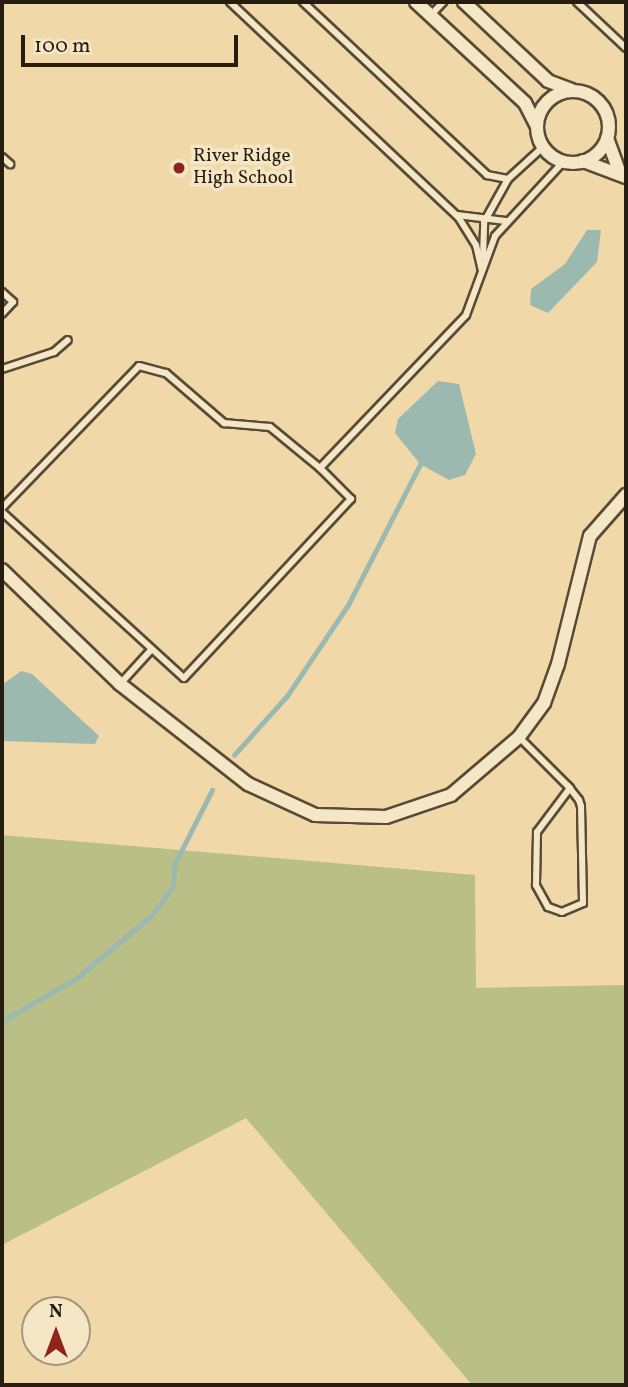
<!DOCTYPE html>
<style>
body{margin:0}
#map{position:relative;width:628px;height:1387px;overflow:hidden;background:#f0d8a8;font-family:Vollkorn,serif}
div>[style]{position:absolute}
[style*='--x']{left:calc(var(--x)*1px);top:calc(var(--y)*1px);width:calc(var(--w)*1px);rotate:calc(var(--a)*1deg)}
.green>*{inset:0;background:#babe87}
.water>*{inset:0;background:#9bb9af}
.stream>*{height:4.5px;margin:-2.25px;padding:0 2.25px;transform-origin:2.25px;border-radius:2.25px;background:#9bb9af}
.roads{filter:drop-shadow(2px 0 #584b36) drop-shadow(-2px 0 #584b36) drop-shadow(0 2px #584b36) drop-shadow(0 -2px #584b36)}
.lane>*{height:6px;margin:-3px;padding:0 3px;transform-origin:3px;border-radius:3px;background:#f5e6c6}
.street>*{height:12px;margin:-6px;padding:0 6px;transform-origin:6px;border-radius:6px;background:#f5e6c6}
.street>.ring{margin:-6px;padding:0;box-sizing:content-box;background:none;border:12px solid #f5e6c6;border-radius:50%}
.dots>*{width:19px;height:19px;translate:-50% -50%;box-sizing:border-box;border:4px solid #f5e6c6;border-radius:50%}
span{translate:-50% -50%;white-space:nowrap;text-align:center;line-height:1.15;-webkit-text-stroke:7px #f5e6c6;paint-order:stroke}
.poi-label{font-size:19px;color:#261c10}
.left{translate:0 -50%;text-align:left}
.frame{position:absolute;inset:0;border:4px solid #261c10;pointer-events:none}
.north{position:absolute;left:21px;top:1296px;width:70px;height:70px;box-sizing:border-box;background:#f5e6c6;border:2px solid #a2957d;border-radius:50%;rotate:0deg;font-size:19px;font-weight:700;line-height:28px;text-align:center;color:#261c10}
.north::after{content:'';display:block;margin:auto;width:24px;height:32px;background:#8f2418;clip-path:polygon(50% 0,100% 100%,50% 72%,0 100%)}
.scale{position:absolute;left:21px;top:35px;width:217px;height:32px;box-sizing:border-box;border:4px solid #261c10;border-top:0;padding-left:9px;font-size:21px;line-height:24px;white-space:nowrap;color:#261c10;-webkit-text-stroke:5px #f5e6c6;paint-order:stroke}
</style>
<div id="map">
<div class="green">
<i style="clip-path:polygon(2px 835px,475px 875px,476px 988px,626px 985px,626px 1385px,472px 1385px,246px 1118px,2px 1245px)"></i>
</div>
<div class="water">
<i style="clip-path:polygon(587px 230px,601px 230px,597px 262px,548px 313px,530px 305px,531px 289px,565px 264px)"></i>
<i style="clip-path:polygon(438px 381px,459px 384px,476px 454px,465px 475px,449px 480px,420px 464px,395px 433px,398px 419px)"></i>
<i style="clip-path:polygon(21px 671px,32px 674px,99px 736px,95px 744px,2px 741px,2px 685px)"></i>
</div>
<div class="stream">
<i style="--x:234;--y:755;--w:79;--a:-48.1"></i>
<i style="--x:287;--y:696;--w:110;--a:-56.2"></i>
<i style="--x:348;--y:605;--w:158;--a:-62.9"></i>
<i style="--x:2;--y:1021;--w:86;--a:-29.8"></i>
<i style="--x:77;--y:978;--w:97;--a:-40"></i>
<i style="--x:151;--y:916;--w:36;--a:-53"></i>
<i style="--x:173;--y:887;--w:22;--a:-87"></i>
<i style="--x:174;--y:865;--w:84;--a:-63.1"></i>
</div>
<div class="roads">
<div class="lane">
<i style="--x:230;--y:2;--w:315;--a:43.3"></i>
<i style="--x:459;--y:218;--w:32;--a:58"></i>
<i style="--x:476;--y:245;--w:26;--a:77"></i>
<i style="--x:303;--y:2;--w:253;--a:43.2"></i>
<i style="--x:487;--y:175;--w:21;--a:11"></i>
<i style="--x:508;--y:179;--w:47;--a:-42.4"></i>
<i style="--x:577;--y:2;--w:67;--a:43.2"></i>
<i style="--x:431;--y:15;--w:18;--a:-47"></i>
<i style="--x:2;--y:157;--w:11;--a:41"></i>
<i style="--x:457;--y:215;--w:49;--a:7"></i>
<i style="--x:483;--y:257;--w:35;--a:-88"></i>
<i style="--x:484;--y:222;--w:49;--a:-60.8"></i>
<i style="--x:2;--y:292;--w:15;--a:42"></i>
<i style="--x:13;--y:302;--w:16;--a:133"></i>
<i style="--x:2;--y:369;--w:55;--a:-18.1"></i>
<i style="--x:54;--y:352;--w:18;--a:-41"></i>
<i style="--x:2;--y:508;--w:197;--a:-46"></i>
<i style="--x:139;--y:366;--w:28;--a:15"></i>
<i style="--x:166;--y:373;--w:77;--a:40.8"></i>
<i style="--x:224;--y:423;--w:46;--a:5"></i>
<i style="--x:270;--y:427;--w:65;--a:39.4"></i>
<i style="--x:2;--y:512;--w:246;--a:42.4"></i>
<i style="--x:184;--y:678;--w:245;--a:-47"></i>
<i style="--x:351;--y:499;--w:44;--a:-135"></i>
<i style="--x:320;--y:468;--w:211;--a:-46.3"></i>
<i style="--x:466;--y:315;--w:84;--a:-69.8"></i>
<i style="--x:495;--y:236;--w:102;--a:-47.4"></i>
<i style="--x:120;--y:684;--w:46;--a:-47.6"></i>
<i style="--x:519;--y:737;--w:69;--a:45"></i>
<i style="--x:568;--y:786;--w:18;--a:52"></i>
<i style="--x:579;--y:800;--w:6;--a:72"></i>
<i style="--x:581;--y:806;--w:97;--a:88.8"></i>
<i style="--x:583;--y:903;--w:23;--a:157"></i>
<i style="--x:562;--y:912;--w:15;--a:-160"></i>
<i style="--x:548;--y:907;--w:25;--a:-119"></i>
<i style="--x:536;--y:885;--w:53;--a:-88.9"></i>
<i style="--x:537;--y:832;--w:55;--a:-53.1"></i>
</div>
<div class="street">
<i style="--x:416;--y:2;--w:149;--a:42.8"></i>
<i style="--x:525;--y:103;--w:25;--a:63"></i>
<i style="--x:464;--y:2;--w:115;--a:43.2"></i>
<i style="--x:548;--y:81;--w:25;--a:21"></i>
<i class="ring" style="left:537px;top:91px;width:60px;height:60px"></i>
<i style="--x:607;--y:138;--w:35;--a:70"></i>
<i style="--x:583;--y:161;--w:46;--a:20.4"></i>
<i style="--x:2;--y:570;--w:164;--a:44"></i>
<i style="--x:120;--y:684;--w:162;--a:38"></i>
<i style="--x:248;--y:784;--w:74;--a:24.8"></i>
<i style="--x:315;--y:815;--w:71;--a:1.6"></i>
<i style="--x:386;--y:817;--w:69;--a:-18.7"></i>
<i style="--x:451;--y:795;--w:89;--a:-40.5"></i>
<i style="--x:519;--y:737;--w:42;--a:-53.7"></i>
<i style="--x:544;--y:703;--w:41;--a:-70.3"></i>
<i style="--x:558;--y:664;--w:132;--a:-76"></i>
<i style="--x:590;--y:536;--w:55;--a:-48.7"></i>
</div>
</div>
<div class="dots">
<i style="left:179px;top:168px;background:#8f2418"></i>
</div>
<div class="poi-label">
<span class="left" style="left:193px;top:168px">River Ridge<br>High School</span>
</div>
<div class="frame"></div>
<div class="north">N</div>
<div class="scale">100 m</div>
</div>
